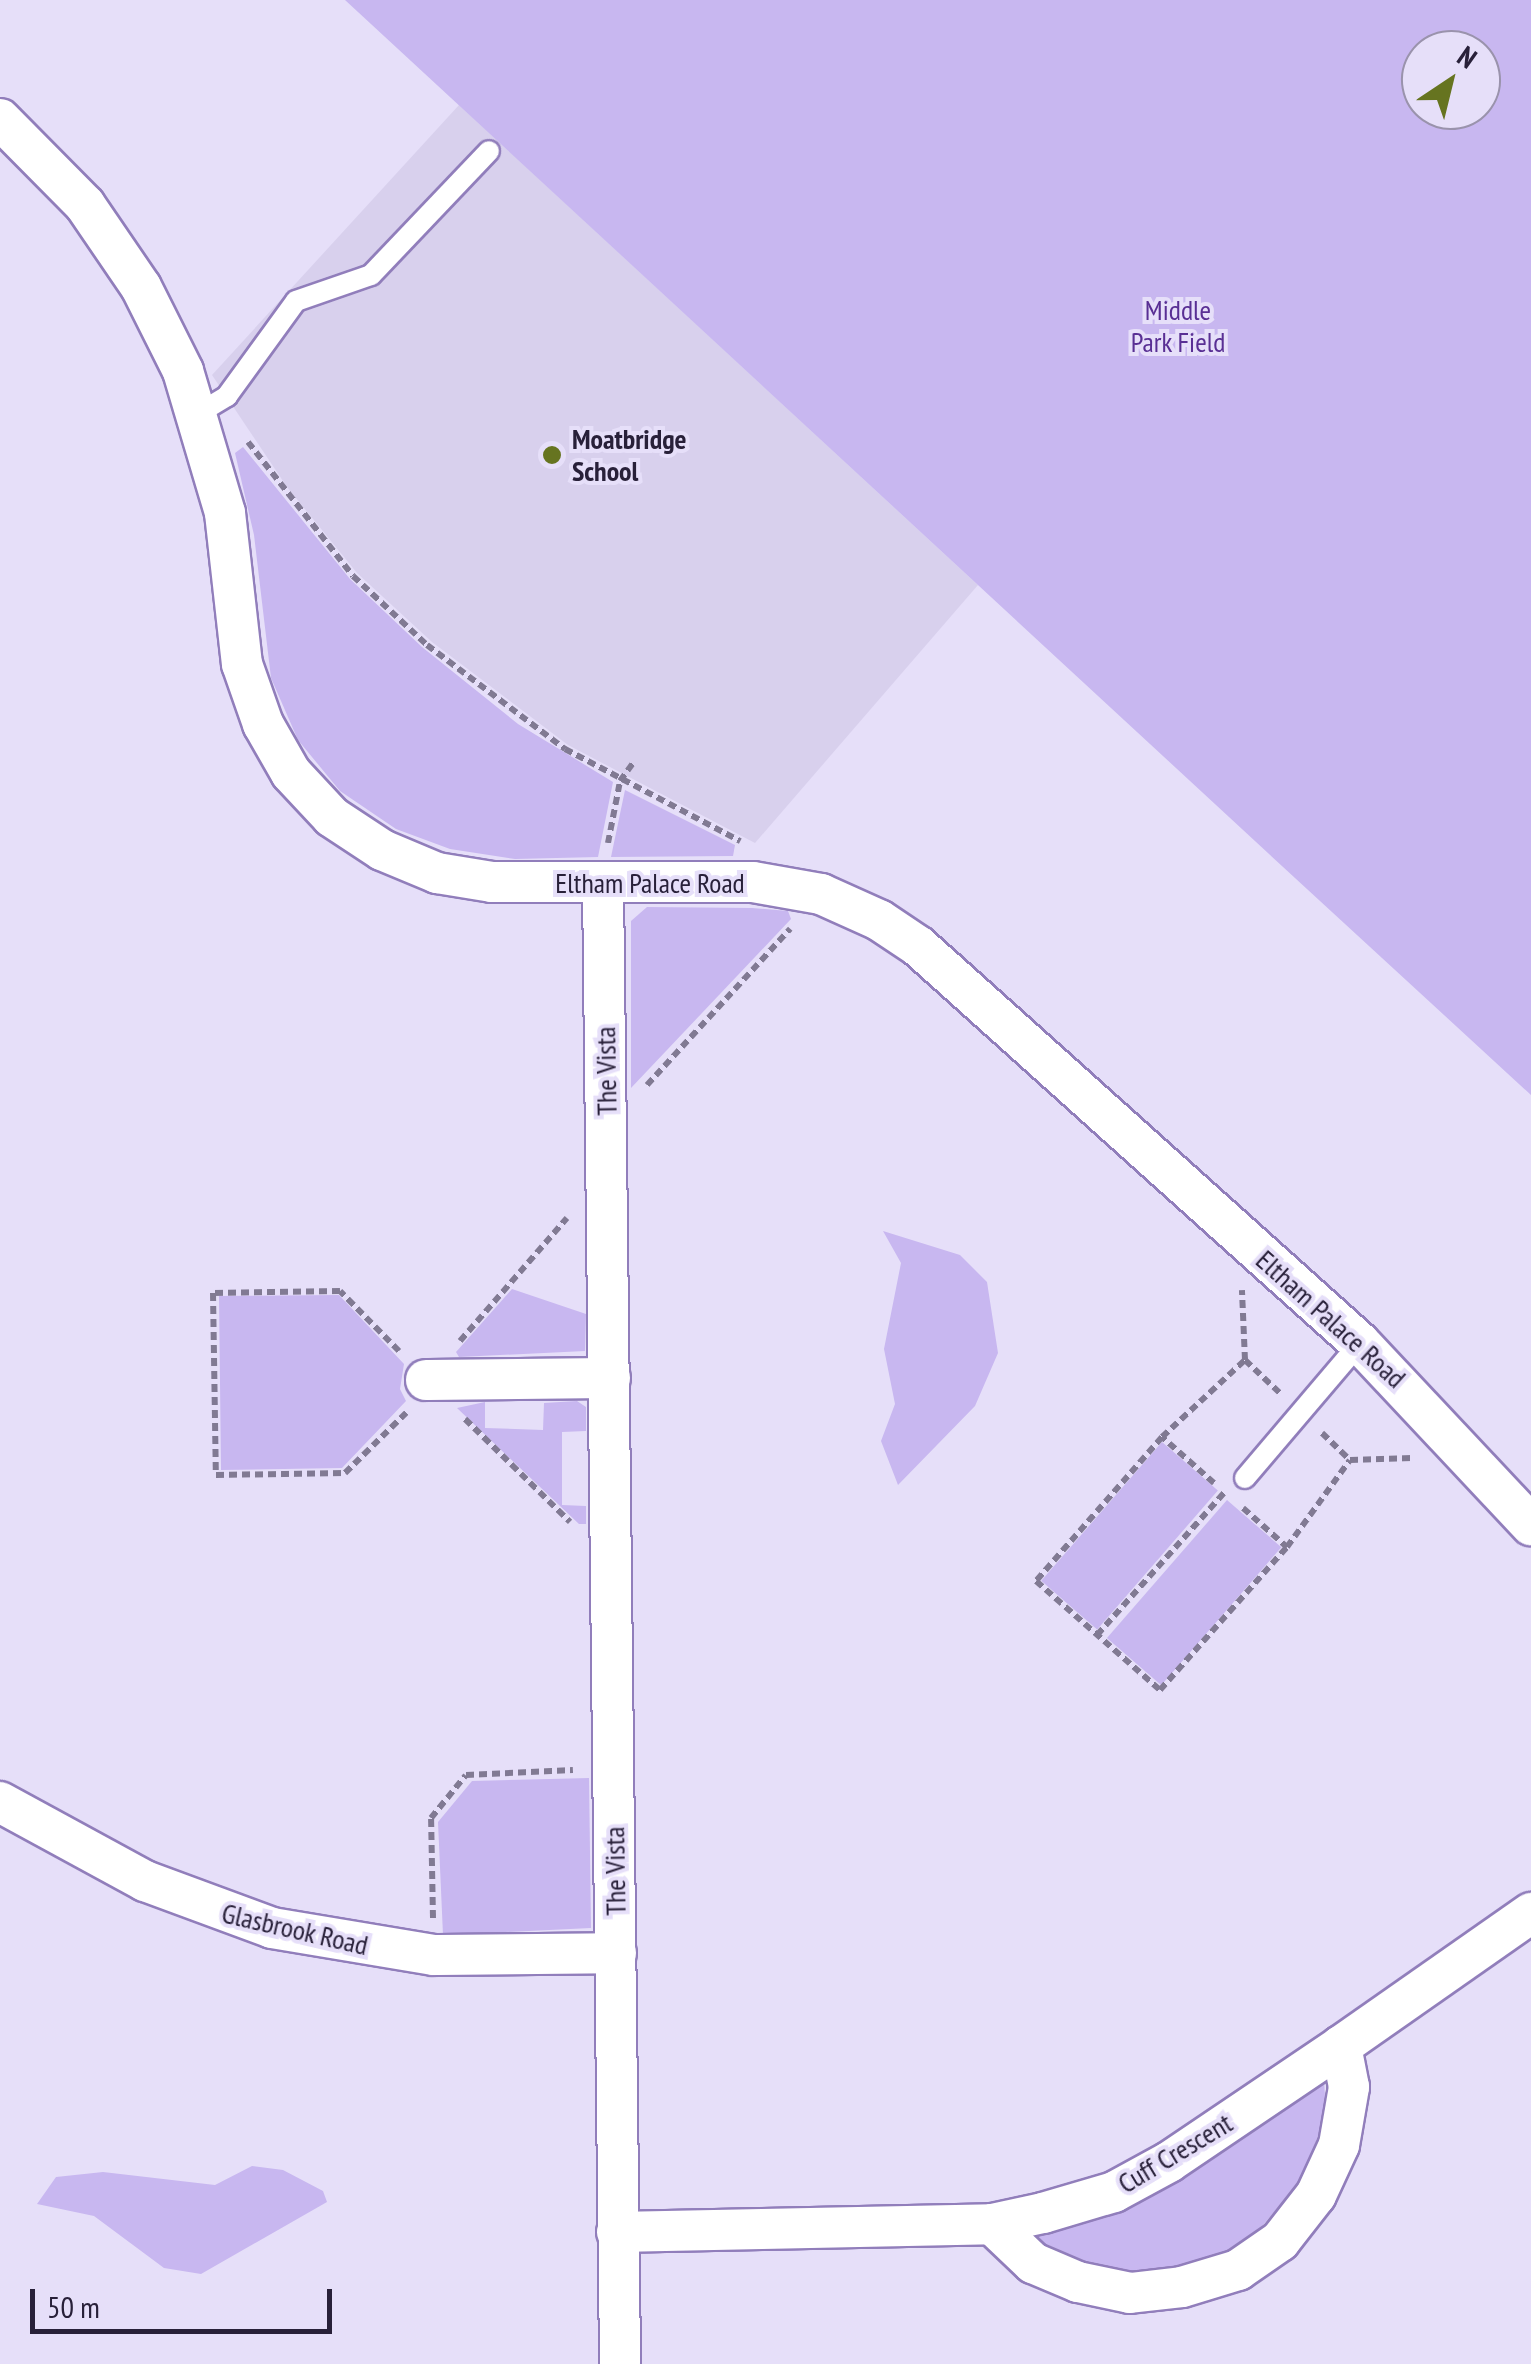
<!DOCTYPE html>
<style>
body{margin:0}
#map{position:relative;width:1531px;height:2364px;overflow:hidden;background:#e6dff9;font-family:"PT Sans Narrow",sans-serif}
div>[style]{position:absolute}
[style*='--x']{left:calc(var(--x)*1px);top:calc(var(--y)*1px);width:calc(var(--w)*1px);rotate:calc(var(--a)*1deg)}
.built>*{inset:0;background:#d8d0ed}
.green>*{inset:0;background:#c8b7f0;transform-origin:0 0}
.path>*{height:6px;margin-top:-3px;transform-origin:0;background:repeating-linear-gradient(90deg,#817a93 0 8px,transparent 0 13px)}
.roads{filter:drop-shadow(2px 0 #917ebb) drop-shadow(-2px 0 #917ebb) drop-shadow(0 2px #917ebb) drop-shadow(0 -2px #917ebb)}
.lane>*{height:20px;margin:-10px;padding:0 10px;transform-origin:10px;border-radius:10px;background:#fff}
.street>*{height:40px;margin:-20px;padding:0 20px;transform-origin:20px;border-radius:20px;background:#fff}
.dots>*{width:28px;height:28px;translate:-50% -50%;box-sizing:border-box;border:5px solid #e6dff9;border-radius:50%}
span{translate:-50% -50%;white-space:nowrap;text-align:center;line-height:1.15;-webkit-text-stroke:8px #e6dff9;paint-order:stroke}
.park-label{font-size:28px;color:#592f94}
.poi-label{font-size:28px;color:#282039;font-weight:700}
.left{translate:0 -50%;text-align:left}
.street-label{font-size:28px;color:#282039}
.north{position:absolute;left:1401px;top:30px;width:100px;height:100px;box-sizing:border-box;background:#e6dff9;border:2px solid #9a93ac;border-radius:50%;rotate:35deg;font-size:28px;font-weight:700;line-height:40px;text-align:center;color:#282039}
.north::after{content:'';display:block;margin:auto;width:35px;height:45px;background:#667420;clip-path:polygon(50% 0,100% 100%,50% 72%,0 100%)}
.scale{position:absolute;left:30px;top:2289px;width:302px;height:45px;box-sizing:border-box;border:5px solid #282039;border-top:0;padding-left:12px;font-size:30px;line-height:35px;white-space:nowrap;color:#282039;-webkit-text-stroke:8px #e6dff9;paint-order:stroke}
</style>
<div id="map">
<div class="built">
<i style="clip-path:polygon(459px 105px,978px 585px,755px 843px,568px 745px,432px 642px,357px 573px,287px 487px,212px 375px)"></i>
</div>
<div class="green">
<i style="clip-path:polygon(evenodd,345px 0,1531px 0,1531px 1095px,1295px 878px,345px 0,1421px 50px,1481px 50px,1481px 110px,1421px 110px,1421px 50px)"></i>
<i style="clip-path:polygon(243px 447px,350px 579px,422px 647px,518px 724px,613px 782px,598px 857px,515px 859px,450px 849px,396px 829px,340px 791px,298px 740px,271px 678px,254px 535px,235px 453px)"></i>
<i style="clip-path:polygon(625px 790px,735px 845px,733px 856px,611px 857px)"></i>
<i style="clip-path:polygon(647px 907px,752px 908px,788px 911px,791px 919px,631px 1088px,631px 921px)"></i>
<i style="clip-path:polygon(883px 1231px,960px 1255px,987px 1282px,998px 1353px,975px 1406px,898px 1485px,881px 1441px,895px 1404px,884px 1349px,901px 1263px)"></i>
<i style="clip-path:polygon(512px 1289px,586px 1314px,585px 1351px,459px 1357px,456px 1352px)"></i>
<i style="clip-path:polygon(339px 1295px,404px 1364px,400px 1389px,406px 1401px,342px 1468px,221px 1470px,219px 1296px)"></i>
<i style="clip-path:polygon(577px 1401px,586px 1407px,586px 1431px,562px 1432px,562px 1505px,586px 1506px,586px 1524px,579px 1524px,457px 1408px,485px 1402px,485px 1428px,543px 1430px,544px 1403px)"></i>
<i style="left:1162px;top:1442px;width:74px;height:184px;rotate:41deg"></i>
<i style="left:1227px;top:1500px;width:72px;height:183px;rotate:41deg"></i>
<i style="clip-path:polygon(589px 1778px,591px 1928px,443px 1935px,438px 1822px,472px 1781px)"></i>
<i style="clip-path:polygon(1324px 2080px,1326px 2112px,1304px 2177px,1257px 2232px,1228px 2252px,1195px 2266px,1126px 2272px,1090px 2265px,1031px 2237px,1155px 2192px)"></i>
<i style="clip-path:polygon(252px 2166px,283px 2170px,323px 2191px,327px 2202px,201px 2274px,164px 2268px,94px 2216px,37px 2204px,56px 2177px,103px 2172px,215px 2185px)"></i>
</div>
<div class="path">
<i style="--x:248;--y:442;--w:170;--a:51.9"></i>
<i style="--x:353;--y:576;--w:101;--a:43"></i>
<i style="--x:427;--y:645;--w:173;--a:37"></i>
<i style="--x:565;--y:749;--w:198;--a:27.7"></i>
<i style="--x:608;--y:843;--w:63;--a:-79"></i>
<i style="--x:620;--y:781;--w:24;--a:-54"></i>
<i style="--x:647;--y:1085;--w:212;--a:-47.5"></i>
<i style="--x:460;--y:1341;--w:163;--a:-49"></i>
<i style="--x:399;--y:1351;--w:84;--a:-134.5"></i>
<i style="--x:340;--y:1291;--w:127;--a:179.1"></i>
<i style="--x:213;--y:1293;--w:182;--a:89.1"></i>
<i style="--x:216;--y:1475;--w:129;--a:-0.9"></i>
<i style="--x:345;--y:1473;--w:86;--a:-44.5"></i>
<i style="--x:1245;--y:1360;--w:50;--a:43.4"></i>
<i style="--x:465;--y:1419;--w:147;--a:44.4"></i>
<i style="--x:1322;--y:1433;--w:39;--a:44"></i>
<i style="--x:1162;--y:1437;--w:113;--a:-42.9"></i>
<i style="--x:1245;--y:1360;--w:70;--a:-92.5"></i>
<i style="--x:1214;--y:1483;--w:69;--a:-138.5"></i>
<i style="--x:1162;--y:1437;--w:191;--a:131.2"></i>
<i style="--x:1036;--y:1581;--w:165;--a:41.3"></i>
<i style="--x:1160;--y:1690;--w:191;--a:-48.4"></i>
<i style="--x:1287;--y:1547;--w:107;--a:-54.1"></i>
<i style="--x:1350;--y:1460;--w:62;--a:-1.8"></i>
<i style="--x:1243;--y:1508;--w:59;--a:41.6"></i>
<i style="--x:1097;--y:1635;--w:191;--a:-48.2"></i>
<i style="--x:433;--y:1918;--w:100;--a:-91.1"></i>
<i style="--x:431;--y:1818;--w:55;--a:-50.9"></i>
<i style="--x:466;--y:1775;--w:107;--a:-2.7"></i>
</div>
<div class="roads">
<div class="lane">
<i style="--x:199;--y:413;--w:33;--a:-31"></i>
<i style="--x:227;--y:396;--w:117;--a:-54"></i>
<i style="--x:296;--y:301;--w:79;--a:-19.1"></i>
<i style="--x:371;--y:275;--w:171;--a:-46.4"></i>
<i style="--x:1245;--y:1478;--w:177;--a:-49.6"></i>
</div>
<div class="street">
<i style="--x:0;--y:119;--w:121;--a:45.3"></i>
<i style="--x:85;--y:205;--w:99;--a:55.7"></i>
<i style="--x:141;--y:287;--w:94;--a:63.4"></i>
<i style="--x:183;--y:371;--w:148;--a:73.5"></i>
<i style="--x:225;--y:513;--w:152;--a:83.6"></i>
<i style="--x:242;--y:664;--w:64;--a:70.7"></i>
<i style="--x:263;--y:724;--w:56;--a:60.3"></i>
<i style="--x:291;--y:773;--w:60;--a:47"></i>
<i style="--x:332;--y:817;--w:60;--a:33.4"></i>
<i style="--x:382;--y:850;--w:60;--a:22.7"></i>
<i style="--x:437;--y:873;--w:56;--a:9.3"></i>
<i style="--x:492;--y:882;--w:261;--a:0"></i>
<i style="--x:753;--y:882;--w:69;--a:10"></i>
<i style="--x:821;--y:894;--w:64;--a:24.1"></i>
<i style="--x:879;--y:920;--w:47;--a:33.7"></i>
<i style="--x:918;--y:946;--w:594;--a:41.93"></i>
<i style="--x:1360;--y:1343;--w:250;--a:46.8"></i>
<i style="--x:603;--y:884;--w:1480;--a:89.34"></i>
<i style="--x:426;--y:1380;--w:184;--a:-0.6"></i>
<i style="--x:0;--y:1802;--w:165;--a:28.6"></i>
<i style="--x:145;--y:1881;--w:135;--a:20.3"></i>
<i style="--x:272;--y:1928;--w:164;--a:9.5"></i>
<i style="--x:434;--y:1955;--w:182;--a:-0.6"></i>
<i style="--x:992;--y:2224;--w:57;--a:43.6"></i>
<i style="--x:1033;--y:2263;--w:49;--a:22.9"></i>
<i style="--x:1078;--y:2282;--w:53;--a:11.9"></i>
<i style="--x:1130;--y:2293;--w:52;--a:-6.6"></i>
<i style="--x:1182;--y:2287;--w:59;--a:-16.9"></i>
<i style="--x:1238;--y:2270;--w:51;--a:-34.6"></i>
<i style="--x:1280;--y:2241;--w:58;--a:-52"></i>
<i style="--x:1316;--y:2195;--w:55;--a:-65.3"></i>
<i style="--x:1339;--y:2145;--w:59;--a:-80.2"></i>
<i style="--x:1349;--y:2087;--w:42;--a:-101"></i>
<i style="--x:1341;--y:2046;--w:232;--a:-35"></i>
<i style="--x:617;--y:2232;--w:375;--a:-1.2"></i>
<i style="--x:992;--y:2224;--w:52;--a:-12.2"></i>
<i style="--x:1043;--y:2213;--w:74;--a:-16.5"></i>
<i style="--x:1114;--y:2192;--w:63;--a:-28.6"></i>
<i style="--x:1169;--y:2162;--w:207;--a:-34"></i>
</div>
</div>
<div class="dots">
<i style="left:552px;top:455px;background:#667420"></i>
</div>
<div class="park-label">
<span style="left:1178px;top:326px">Middle<br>Park Field</span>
</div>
<div class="poi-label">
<span class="left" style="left:572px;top:455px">Moatbridge<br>School</span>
</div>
<div class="street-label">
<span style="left:650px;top:883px">Eltham Palace Road</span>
<span style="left:606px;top:1071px;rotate:-91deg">The Vista</span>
<span style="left:1331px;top:1319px;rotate:42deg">Eltham Palace Road</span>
<span style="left:615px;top:1871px;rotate:-91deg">The Vista</span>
<span style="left:295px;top:1929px;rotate:13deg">Glasbrook Road</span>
<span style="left:1175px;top:2153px;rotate:-31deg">Cuff Crescent</span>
</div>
<div class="north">N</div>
<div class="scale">50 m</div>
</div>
